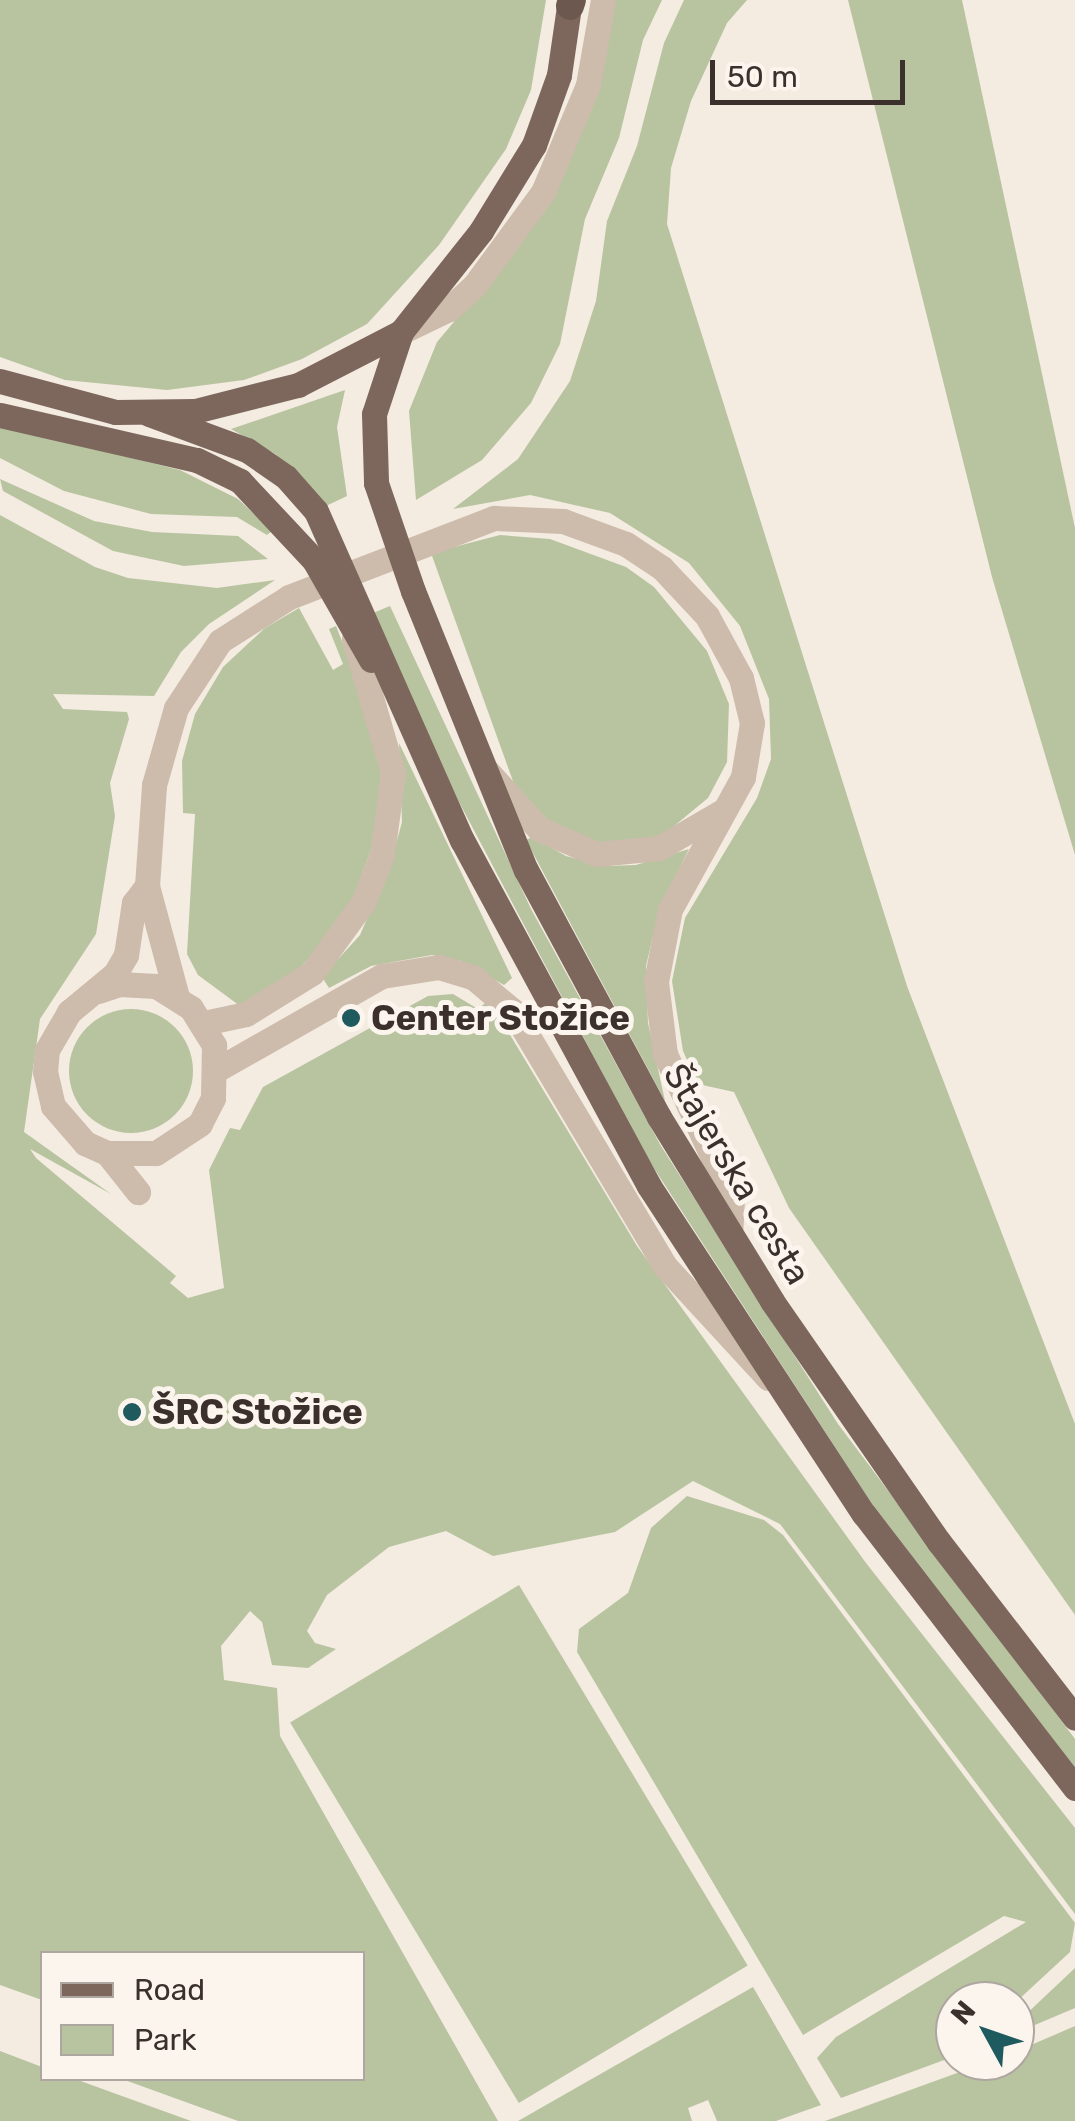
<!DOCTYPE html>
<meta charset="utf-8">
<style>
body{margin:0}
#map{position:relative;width:1075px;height:2121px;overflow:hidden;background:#f4ebe1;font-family:Rubik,sans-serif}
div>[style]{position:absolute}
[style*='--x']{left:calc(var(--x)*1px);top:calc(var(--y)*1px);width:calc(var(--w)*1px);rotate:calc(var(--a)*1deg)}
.green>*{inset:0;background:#b8c4a0;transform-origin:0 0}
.round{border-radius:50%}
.minor>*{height:25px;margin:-12.5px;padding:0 12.5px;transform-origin:12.5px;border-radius:12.5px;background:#cdbbac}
.tertiary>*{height:25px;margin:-12.5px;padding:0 12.5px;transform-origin:12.5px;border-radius:12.5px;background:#cdbbac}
.primary>*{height:25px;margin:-12.5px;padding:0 12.5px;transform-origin:12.5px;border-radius:12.5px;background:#7d675c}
.trunk>*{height:28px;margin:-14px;padding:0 14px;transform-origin:14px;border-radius:14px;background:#6c584f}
.dots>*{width:28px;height:28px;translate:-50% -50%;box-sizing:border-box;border:5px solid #fbf5ee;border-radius:50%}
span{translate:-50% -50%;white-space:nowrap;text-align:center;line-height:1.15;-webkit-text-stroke:10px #fbf5ee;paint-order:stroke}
.poi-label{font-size:35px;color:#3b302b;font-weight:700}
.left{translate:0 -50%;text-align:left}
.street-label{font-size:35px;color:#3b302b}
.legend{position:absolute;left:40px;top:1951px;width:325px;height:130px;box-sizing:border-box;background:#fbf5ee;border:2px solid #aea6a0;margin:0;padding:12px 18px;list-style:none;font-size:30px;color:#3b302b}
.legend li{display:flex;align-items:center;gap:20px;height:50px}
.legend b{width:50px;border:2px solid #aea6a0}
.north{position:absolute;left:935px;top:1981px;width:100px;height:100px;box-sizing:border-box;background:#fbf5ee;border:2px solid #aea6a0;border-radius:50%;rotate:310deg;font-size:28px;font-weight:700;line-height:40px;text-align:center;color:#3b302b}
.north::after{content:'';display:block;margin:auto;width:35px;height:45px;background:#1f5a5e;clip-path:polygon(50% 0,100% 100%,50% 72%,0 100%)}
.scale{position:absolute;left:710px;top:60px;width:195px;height:45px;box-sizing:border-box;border:5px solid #3b302b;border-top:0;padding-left:12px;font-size:30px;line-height:35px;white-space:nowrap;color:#3b302b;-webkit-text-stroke:8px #fbf5ee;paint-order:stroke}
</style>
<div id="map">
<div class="green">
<i style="clip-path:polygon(0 0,546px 0,531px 90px,506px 149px,439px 245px,367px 324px,302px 359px,244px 380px,167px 390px,65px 380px,0 357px)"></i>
<i style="clip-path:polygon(613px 0,662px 0,643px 40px,619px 138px,585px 219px,560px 344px,531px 403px,482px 460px,416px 500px,409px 411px,437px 342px,516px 248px)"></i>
<i style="clip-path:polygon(684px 0,747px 0,727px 23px,691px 101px,671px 168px,667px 224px,907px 986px,1075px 1424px,1075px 1615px,789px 1208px,734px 1092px,698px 1084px,683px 1051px,672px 981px,685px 918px,757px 798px,771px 759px,769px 699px,740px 626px,689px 563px,610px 513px,530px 495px,453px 509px,518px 459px,570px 381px,596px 301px,607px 221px,637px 146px,664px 43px)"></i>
<i style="clip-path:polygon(848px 0,962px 0,1075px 528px,1075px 855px,992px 577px)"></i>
<i style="clip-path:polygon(345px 390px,337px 427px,347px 496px,326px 506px,275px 454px,231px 429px)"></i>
<i style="clip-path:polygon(0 425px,180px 470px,238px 499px,272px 531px,267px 535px,237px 517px,151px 514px,64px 491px,0 458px)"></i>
<i style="clip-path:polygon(0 479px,94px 521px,152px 532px,238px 536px,268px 559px,184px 566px,113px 551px,3px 491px)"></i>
<i style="clip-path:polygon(0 515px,95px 567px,128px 578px,217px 588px,275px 580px,209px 624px,181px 652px,154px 696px,53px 694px,63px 709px,127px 712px,129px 719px,110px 783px,115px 816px,96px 934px,40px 1019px,24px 1132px,111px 1194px,30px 1149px,36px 1158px,176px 1276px,170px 1283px,188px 1298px,224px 1288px,209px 1170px,230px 1128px,240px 1130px,263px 1087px,428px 996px,453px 994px,478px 1009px,489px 1000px,637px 1246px,866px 1563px,1075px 1828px,1075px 1914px,780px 1524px,693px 1481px,615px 1532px,493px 1556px,446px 1531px,389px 1547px,327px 1595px,307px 1631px,315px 1643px,336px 1649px,308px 1668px,272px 1665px,262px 1622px,250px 1611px,221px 1646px,224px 1680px,277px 1688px,280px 1736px,498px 2121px,238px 2121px,122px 2079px,362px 2078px,362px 1954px,42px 1954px,42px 2000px,0 1985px)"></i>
<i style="clip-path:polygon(500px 535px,550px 539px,626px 567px,654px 587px,707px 651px,729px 704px,727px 762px,708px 798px,662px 836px,602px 844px,554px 827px,514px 784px,431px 553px)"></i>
<i style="clip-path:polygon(390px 606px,531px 909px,661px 1146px,838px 1424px,1075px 1739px,1075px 1768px,870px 1501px,646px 1156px,458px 800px,373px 613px)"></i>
<i style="clip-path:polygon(299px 608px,333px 670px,343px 664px,329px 629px,336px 626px,360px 686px,382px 778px,377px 833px,348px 912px,296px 973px,240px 1006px,198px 975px,187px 954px,195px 814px,183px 813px,182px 761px,195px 714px,223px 667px,265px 628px)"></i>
<i style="clip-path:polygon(399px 743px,512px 978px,504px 985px,461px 961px,432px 955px,371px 966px,329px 988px,322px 977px,360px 935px,390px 866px,402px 822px)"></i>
<i style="clip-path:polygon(532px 837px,566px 856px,606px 866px,636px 865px,689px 849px,659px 910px,646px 966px,648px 1023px,665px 1101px,526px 840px)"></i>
<i class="round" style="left:69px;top:1009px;width:124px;height:124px"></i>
<i style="clip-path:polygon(687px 1496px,764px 1520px,783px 1535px,1075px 1923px,1070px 1952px,1015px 2003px,955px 2001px,955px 2056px,841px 2098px,817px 2058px,836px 2037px,1026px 1922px,1004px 1916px,803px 2035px,577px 1652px,579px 1629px,628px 1593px,651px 1528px)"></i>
<i style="left:519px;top:1585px;width:444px;height:267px;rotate:59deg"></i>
<i style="clip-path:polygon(1075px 1968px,1075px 2008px,1023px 2030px,1022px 2018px)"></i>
<i style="clip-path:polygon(753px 1987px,821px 2105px,776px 2121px,717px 2121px,708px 2100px,688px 2108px,692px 2121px,518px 2121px)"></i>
<i style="clip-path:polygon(1075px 2026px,1075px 2121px,825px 2121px,990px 2061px,1015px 2061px,1015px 2052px)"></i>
<i style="clip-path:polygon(0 2051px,42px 2067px,42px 2078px,75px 2079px,191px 2121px,0 2121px)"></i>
</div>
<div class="minor">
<i style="--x:488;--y:772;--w:76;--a:48.2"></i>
<i style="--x:539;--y:829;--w:63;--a:23.3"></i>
<i style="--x:597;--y:854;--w:62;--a:-5.5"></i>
<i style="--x:659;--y:848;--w:72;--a:-30.1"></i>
<i style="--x:98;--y:991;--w:22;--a:-18"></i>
<i style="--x:119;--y:984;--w:37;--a:3"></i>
<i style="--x:156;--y:986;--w:41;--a:32.2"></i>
<i style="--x:191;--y:1008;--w:44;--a:58.1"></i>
<i style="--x:214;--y:1045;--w:53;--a:91.1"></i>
<i style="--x:213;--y:1098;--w:29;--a:117"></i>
<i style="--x:200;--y:1124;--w:53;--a:146.6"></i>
<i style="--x:156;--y:1153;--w:49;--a:180"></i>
<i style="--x:107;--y:1153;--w:24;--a:-156"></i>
<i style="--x:85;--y:1143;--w:49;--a:-130.9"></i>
<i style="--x:53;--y:1106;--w:35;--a:-103"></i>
<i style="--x:45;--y:1072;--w:22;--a:-85"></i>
<i style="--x:47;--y:1050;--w:44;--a:-59.9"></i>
<i style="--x:69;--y:1012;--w:60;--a:-39.6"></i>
<i style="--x:115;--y:974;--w:22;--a:-60"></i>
<i style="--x:126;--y:955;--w:53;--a:-81.3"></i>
<i style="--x:134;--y:903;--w:21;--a:-53"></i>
<i style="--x:177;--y:997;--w:115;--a:-105.1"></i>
<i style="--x:147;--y:886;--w:101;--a:-86"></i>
<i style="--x:154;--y:785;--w:80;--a:-74.1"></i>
<i style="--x:176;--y:708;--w:80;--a:-56.7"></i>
<i style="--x:220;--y:641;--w:82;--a:-32.5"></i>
<i style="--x:289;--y:597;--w:220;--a:-21.1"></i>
<i style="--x:494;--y:518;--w:69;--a:2.5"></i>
<i style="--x:563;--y:521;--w:67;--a:20.1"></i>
<i style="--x:626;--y:544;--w:43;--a:33.7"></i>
<i style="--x:662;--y:568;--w:66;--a:46.8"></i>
<i style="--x:707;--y:616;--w:71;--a:61.3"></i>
<i style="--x:741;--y:678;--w:46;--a:76.3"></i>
<i style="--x:752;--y:723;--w:55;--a:99.5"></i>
<i style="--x:743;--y:777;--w:151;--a:118.9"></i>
<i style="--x:670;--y:909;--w:74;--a:100.9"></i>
<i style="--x:656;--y:982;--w:73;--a:82.9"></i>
<i style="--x:665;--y:1054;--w:160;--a:65.2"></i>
<i style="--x:732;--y:1199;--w:36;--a:93"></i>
<i style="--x:204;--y:1023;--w:43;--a:-12.1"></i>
<i style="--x:246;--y:1014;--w:78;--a:-31.8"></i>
<i style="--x:312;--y:973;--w:89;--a:-54.2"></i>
<i style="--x:364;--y:901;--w:50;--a:-69"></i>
<i style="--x:382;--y:854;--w:82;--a:-82.3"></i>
<i style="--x:393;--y:773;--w:140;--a:-106.2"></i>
<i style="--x:218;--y:1069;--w:189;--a:-29.6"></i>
<i style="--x:382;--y:976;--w:58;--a:-9"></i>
<i style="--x:439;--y:967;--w:37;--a:17"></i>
<i style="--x:474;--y:978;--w:51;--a:40.2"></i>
<i style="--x:513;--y:1011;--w:297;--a:59.2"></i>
<i style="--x:665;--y:1266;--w:152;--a:47.4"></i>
<i style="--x:107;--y:1153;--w:50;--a:51.5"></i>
</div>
<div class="tertiary">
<i style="--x:401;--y:332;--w:53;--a:-25.6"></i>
<i style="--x:449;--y:309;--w:34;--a:-43"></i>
<i style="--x:474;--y:286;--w:117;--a:-53.7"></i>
<i style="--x:543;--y:192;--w:116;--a:-67.2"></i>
<i style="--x:588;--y:85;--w:86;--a:-80"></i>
</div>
<div class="primary">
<i style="--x:401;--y:332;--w:86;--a:108.2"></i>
<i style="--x:374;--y:414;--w:69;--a:88.3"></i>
<i style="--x:376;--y:483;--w:114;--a:71.1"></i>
<i style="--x:413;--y:591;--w:301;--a:68"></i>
<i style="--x:526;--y:870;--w:281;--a:61.7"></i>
<i style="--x:659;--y:1117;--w:216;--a:58.4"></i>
<i style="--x:772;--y:1301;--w:293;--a:55.3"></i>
<i style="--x:939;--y:1542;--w:222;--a:52.3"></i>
<i style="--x:0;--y:381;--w:120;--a:15"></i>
<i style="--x:116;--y:412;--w:79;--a:-0.7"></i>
<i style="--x:195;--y:411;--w:106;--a:-14.2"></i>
<i style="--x:298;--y:385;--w:116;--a:-27.2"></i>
<i style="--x:401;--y:332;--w:129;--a:-51.6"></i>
<i style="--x:481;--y:231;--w:101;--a:-58.4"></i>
<i style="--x:534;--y:145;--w:74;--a:-70.3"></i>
<i style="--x:559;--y:75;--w:76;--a:-81.7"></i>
<i style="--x:149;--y:414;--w:104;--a:20.2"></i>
<i style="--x:247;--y:450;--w:47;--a:34.7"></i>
<i style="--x:286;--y:477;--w:45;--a:48.6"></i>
<i style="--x:316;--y:511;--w:360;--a:66.1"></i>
<i style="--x:462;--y:840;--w:393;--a:61.6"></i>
<i style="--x:649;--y:1186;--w:392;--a:56.8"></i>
<i style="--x:864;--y:1514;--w:346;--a:52.4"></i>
<i style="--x:0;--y:415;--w:202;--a:12.9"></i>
<i style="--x:197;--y:460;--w:48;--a:26"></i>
<i style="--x:240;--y:481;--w:108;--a:46.9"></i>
<i style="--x:314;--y:560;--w:115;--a:60.3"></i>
</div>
<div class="trunk">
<i style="--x:570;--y:6;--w:6;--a:-72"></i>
</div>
<div class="dots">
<i style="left:351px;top:1018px;background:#1f5a5e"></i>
<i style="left:132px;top:1412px;background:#1f5a5e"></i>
</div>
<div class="poi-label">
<span class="left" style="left:371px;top:1018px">Center Stožice</span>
<span class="left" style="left:152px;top:1412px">ŠRC Stožice</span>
</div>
<div class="street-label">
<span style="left:737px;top:1174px;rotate:59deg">Štajerska cesta</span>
</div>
<ul class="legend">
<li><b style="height:12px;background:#7d675c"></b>Road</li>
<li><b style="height:28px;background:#b8c4a0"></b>Park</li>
</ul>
<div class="north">N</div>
<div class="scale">50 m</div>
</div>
